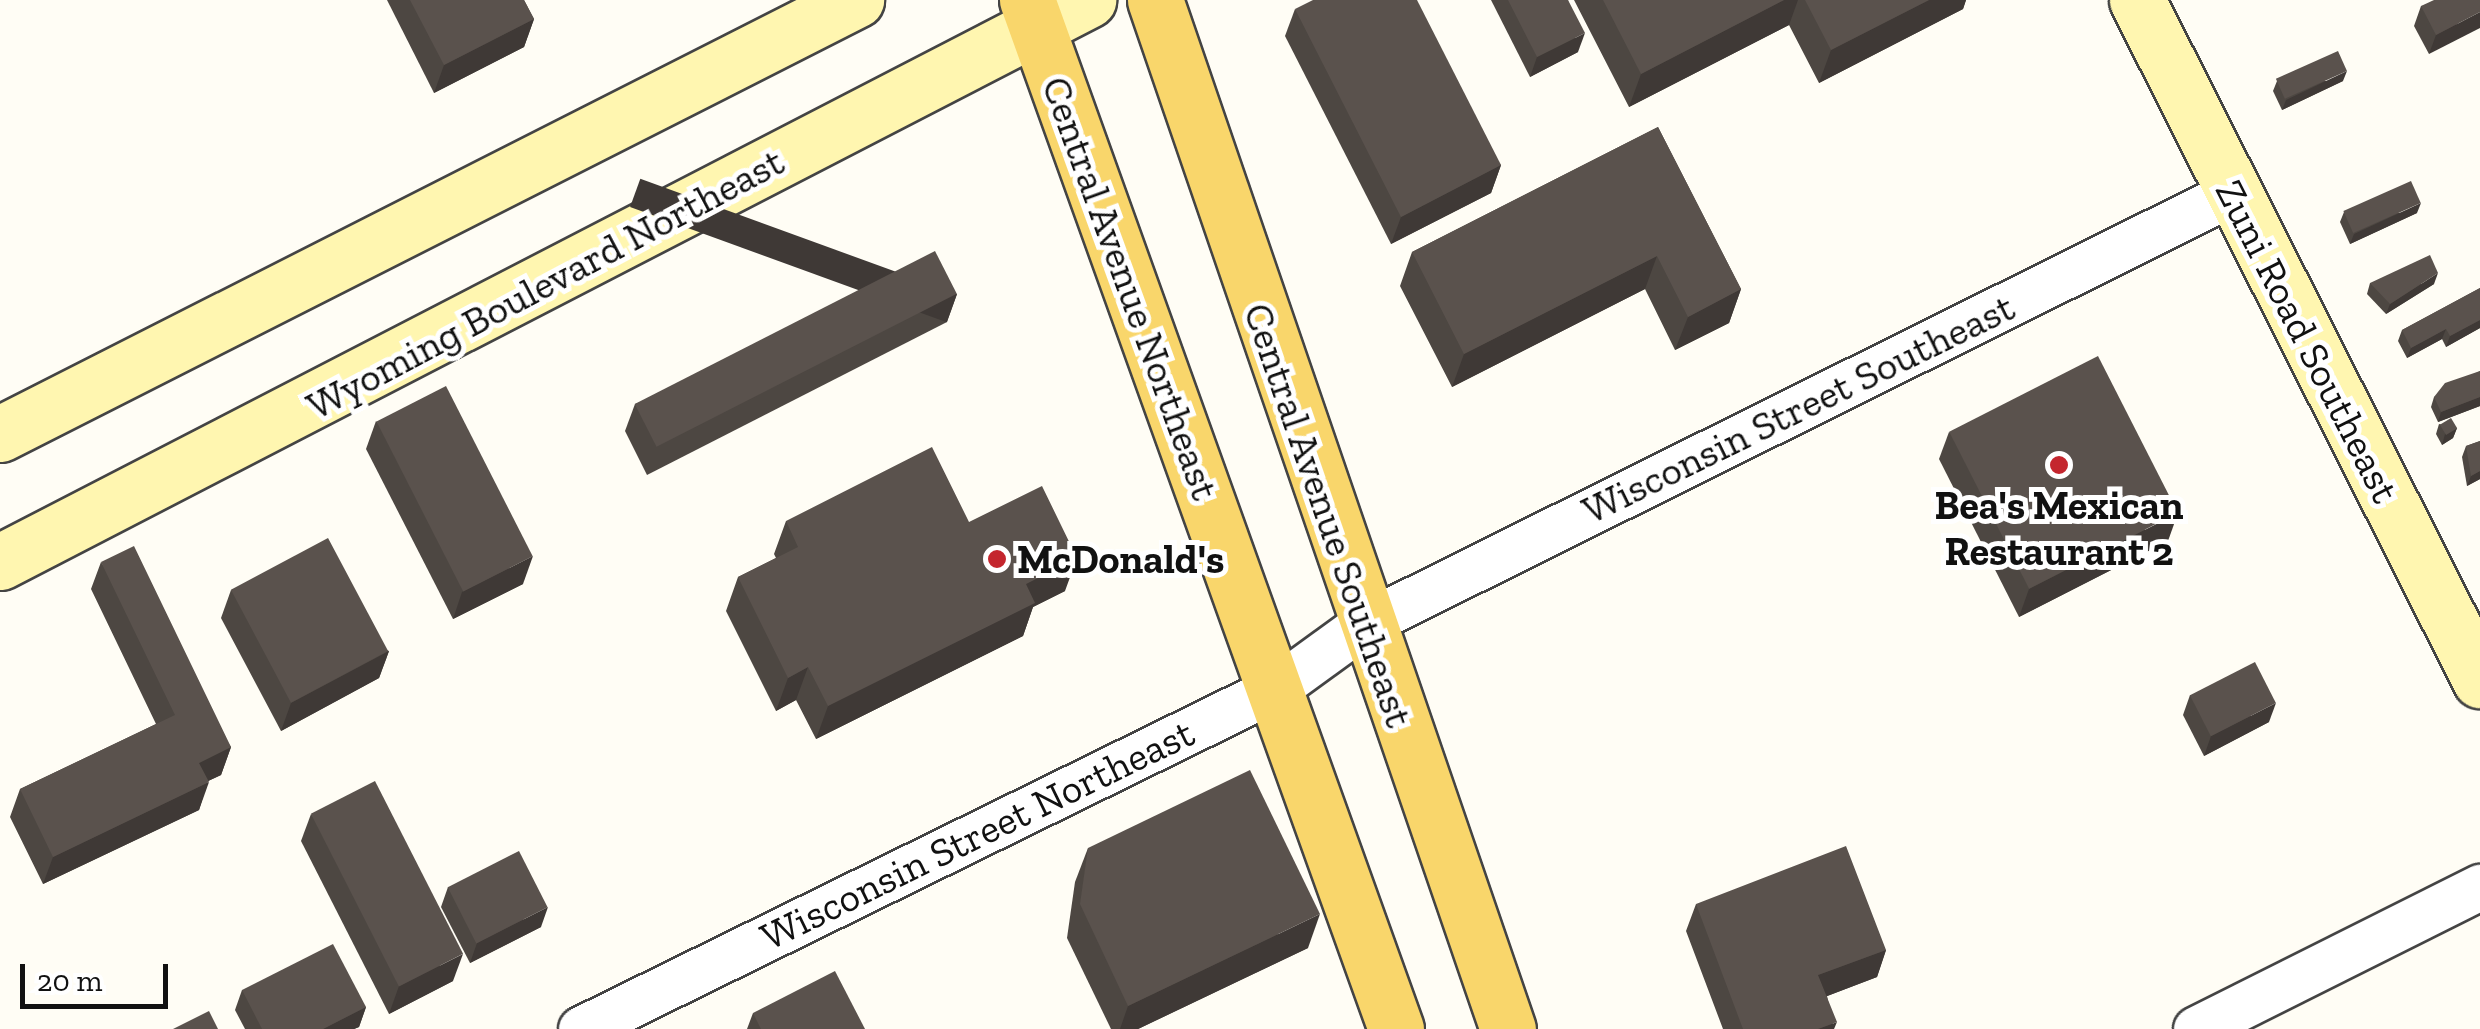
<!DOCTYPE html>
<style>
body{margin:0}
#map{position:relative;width:2480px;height:1029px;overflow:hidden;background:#fffdf5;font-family:"Zilla Slab",serif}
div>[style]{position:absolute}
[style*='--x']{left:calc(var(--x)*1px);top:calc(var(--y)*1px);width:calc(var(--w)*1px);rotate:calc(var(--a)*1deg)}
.roads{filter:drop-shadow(2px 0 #444) drop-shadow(-2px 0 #444) drop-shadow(0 2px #444) drop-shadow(0 -2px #444)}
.street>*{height:45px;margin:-22.5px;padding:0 22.5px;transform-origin:22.5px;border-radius:22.5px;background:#fff}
.secondary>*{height:55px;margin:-27.5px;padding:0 27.5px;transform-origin:27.5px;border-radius:27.5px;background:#fff6b0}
.primary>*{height:55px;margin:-27.5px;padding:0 27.5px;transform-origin:27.5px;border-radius:27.5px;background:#f9d66b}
.wall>*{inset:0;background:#4d4742}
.shaded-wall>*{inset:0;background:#3f3936;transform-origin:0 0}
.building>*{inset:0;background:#5a524d;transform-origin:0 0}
.dots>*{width:28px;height:28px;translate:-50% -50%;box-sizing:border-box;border:5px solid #fff;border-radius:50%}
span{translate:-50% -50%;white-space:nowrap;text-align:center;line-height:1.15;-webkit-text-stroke:10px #fff;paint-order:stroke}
.street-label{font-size:40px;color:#111}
.poi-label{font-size:40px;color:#111;font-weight:700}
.left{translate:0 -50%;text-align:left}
.scale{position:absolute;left:20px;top:964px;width:148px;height:45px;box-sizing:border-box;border:5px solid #111;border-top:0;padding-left:12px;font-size:30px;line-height:35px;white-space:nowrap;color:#111;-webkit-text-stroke:8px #fff;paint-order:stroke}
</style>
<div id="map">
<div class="roads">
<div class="street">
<i style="--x:581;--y:1029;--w:774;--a:-26.13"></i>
<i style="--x:1276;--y:688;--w:109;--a:-36"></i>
<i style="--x:1364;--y:624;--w:969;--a:-26.41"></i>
<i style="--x:2196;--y:1029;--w:318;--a:-26.6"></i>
</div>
<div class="secondary">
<i style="--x:2137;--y:0;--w:762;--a:63.23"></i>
<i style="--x:0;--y:434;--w:960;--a:-26.89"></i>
<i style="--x:0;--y:562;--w:1225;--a:-27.32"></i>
</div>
<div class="primary">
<i style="--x:1027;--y:0;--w:1093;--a:70.27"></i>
<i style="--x:1155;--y:0;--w:1088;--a:71.07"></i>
</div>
</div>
<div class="wall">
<i style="clip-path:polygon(387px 0,524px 0,534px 19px,524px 47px,434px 93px)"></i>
<i style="clip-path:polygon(1491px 0,1568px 0,1578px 52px,1530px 77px)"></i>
<i style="clip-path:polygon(1574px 0,1966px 0,1963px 9px,1819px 83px,1789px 25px,1629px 107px)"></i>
<i style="clip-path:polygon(2480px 0,2429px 54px,2414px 26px,2421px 6px)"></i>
<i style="clip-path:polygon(1295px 9px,1501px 165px,1491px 193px,1391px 244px,1285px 36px)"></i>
<i style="clip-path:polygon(2277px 81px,2343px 81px,2282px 110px,2273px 91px)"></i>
<i style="clip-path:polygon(1658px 127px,1741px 289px,1729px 323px,1675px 350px,1645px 289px,1452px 387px,1400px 286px,1412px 252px)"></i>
<i style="clip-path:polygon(2344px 212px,2417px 213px,2350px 244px,2340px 222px)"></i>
<i style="clip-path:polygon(2370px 283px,2434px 284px,2386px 314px,2367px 294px)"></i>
<i style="clip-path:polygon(2480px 288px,2480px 328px,2446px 347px,2442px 339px,2407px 358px,2398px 341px,2402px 330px)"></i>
<i style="clip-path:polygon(957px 294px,947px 322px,647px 475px,625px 431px,635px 404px)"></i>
<i style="clip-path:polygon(2480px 371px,2480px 406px,2438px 422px,2431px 407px,2434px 397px)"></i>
<i style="clip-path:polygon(376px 421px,523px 584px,453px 619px,366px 449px)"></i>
<i style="clip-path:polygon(2439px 424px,2457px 428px,2453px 438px,2442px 445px,2436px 434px)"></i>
<i style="clip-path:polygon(1949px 432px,2168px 541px,2019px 617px,1939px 459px)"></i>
<i style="clip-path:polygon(2480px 441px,2480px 479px,2467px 486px,2462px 457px,2466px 446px)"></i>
<i style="clip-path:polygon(786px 521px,969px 522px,1065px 591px,1033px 607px,1023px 636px,816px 739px,796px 700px,776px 711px,726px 611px,738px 577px,776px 558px,774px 554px)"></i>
<i style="clip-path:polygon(101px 562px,231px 747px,221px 775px,208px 781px,199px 810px,43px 884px,10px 817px,20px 789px,156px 724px,91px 589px)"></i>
<i style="clip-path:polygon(231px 590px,389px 651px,379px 678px,281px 731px,221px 618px)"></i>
<i style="clip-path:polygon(2190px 695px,2269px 722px,2204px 756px,2183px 715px)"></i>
<i style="clip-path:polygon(311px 814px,453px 981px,389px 1014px,301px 841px)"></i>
<i style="clip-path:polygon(1088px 848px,1308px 948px,1138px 1029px,1111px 1029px,1067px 938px,1075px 882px)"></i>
<i style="clip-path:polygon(448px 887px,541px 927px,470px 963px,441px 907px)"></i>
<i style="clip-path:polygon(1696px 904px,1886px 950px,1877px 977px,1827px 996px,1834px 1029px,1723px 1029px,1686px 931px)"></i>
<i style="clip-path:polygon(242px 990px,366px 1007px,359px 1027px,354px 1029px,245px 1029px,235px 1010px)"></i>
<i style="clip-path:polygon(753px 1013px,865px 1029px,747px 1029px)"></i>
</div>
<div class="shaded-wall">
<i style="clip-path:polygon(1784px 0,1798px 0,1789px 25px,1629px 107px,1641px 74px)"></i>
<i style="clip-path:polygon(1929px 0,1966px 0,1963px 9px,1819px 83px,1831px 50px)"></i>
<i style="clip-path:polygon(2480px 12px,2480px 28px,2429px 54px,2436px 35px)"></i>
<i style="clip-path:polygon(534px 19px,524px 47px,434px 93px,444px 65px)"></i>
<i style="clip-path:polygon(1585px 33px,1578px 52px,1530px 77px,1537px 57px)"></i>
<i style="clip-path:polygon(2347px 71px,2343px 81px,2282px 110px,2286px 100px)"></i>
<i style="clip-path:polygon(1501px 165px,1491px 193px,1391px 244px,1401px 217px)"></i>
<i style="clip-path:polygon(2421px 203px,2417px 213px,2350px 244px,2354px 234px)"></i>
<i style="clip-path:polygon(1657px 256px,1645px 289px,1452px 387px,1464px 354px)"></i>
<i style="clip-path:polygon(2438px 273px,2434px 284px,2386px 314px,2390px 304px)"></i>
<i style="clip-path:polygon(1741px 289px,1729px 323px,1675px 350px,1688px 317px)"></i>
<i style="left:957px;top:294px;width:30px;height:337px;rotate:110deg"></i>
<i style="clip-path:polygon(2480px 320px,2480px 328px,2446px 347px,2450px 336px)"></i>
<i style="clip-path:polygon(2446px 329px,2442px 339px,2407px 358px,2411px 348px)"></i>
<i style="clip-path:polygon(2480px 397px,2480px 406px,2438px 422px,2441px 412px)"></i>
<i style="clip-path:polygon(2457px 428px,2453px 438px,2442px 445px,2445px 434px)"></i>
<i style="clip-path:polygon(2480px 471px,2480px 479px,2467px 486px,2471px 476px)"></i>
<i style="clip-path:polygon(2178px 513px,2168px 541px,2019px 617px,2029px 589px)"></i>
<i style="clip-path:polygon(533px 556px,523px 584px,453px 619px,462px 592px)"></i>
<i style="clip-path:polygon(1077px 558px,1065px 591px,1033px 607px,1023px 636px,816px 739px,828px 706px,1026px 584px)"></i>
<i style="clip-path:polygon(389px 651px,379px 678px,281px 731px,291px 703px)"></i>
<i style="clip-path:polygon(808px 667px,796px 700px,776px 711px,788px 678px)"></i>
<i style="clip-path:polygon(2276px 703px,2269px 722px,2204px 756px,2211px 736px)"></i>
<i style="clip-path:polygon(231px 747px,221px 775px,189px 790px,199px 763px)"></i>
<i style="clip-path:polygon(209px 782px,199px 810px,43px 884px,53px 857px)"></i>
<i style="clip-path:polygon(548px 907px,541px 927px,470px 963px,477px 943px)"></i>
<i style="clip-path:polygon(1320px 914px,1308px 948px,1138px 1029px,1120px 1029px,1128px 1006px)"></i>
<i style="clip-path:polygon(1886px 950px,1877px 977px,1809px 1003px,1818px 975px)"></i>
<i style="clip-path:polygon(463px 954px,453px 981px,389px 1014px,399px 986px)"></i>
<i style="clip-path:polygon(366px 1007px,359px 1027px,354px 1029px,323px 1029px)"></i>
<i style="clip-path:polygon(1837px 1022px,1834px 1029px,1818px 1029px)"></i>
</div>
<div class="building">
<i style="clip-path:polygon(410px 0,524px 0,534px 19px,444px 65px)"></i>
<i style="clip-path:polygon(1313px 0,1417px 0,1501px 165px,1401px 217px,1295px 9px)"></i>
<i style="clip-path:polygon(1508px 0,1568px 0,1585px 33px,1537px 57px)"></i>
<i style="clip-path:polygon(1603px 0,1784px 0,1641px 74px)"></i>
<i style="clip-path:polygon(1805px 0,1929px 0,1831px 50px)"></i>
<i style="clip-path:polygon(2434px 0,2480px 0,2480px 12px,2436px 35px,2421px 6px)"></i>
<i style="left:2338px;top:51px;width:22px;height:68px;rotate:66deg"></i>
<i style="clip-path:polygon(1658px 127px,1741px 289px,1688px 317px,1657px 256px,1464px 354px,1412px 252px)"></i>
<i style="left:2411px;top:181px;width:24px;height:74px;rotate:66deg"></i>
<i style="left:935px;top:251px;width:48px;height:337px;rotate:63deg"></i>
<i style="clip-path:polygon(2430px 255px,2438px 273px,2390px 304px,2370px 283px)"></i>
<i style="clip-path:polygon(2480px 288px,2480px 320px,2450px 336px,2446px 329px,2411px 348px,2402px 330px)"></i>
<i style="left:2098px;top:356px;width:176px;height:167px;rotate:63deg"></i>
<i style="clip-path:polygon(2480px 371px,2480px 397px,2441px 412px,2434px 397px,2445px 383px)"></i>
<i style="left:446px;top:386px;width:191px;height:78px;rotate:63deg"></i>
<i style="left:2451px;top:418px;width:12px;height:13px;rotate:59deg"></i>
<i style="clip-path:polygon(2480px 441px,2480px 471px,2471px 476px,2466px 446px)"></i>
<i style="clip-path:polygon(932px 447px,969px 522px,1042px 486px,1077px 558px,1026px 584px,1035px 603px,828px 706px,808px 667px,788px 678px,738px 577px,798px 547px,786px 521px)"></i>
<i style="left:328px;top:538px;width:128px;height:110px;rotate:62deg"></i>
<i style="clip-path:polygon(134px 546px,231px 747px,199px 763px,209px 782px,53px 857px,20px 789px,175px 715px,101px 562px)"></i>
<i style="left:2255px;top:662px;width:46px;height:73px;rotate:63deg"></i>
<i style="clip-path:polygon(1250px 770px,1320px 914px,1128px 1006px,1080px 904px,1088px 848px)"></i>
<i style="left:375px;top:781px;width:194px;height:72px;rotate:63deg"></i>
<i style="clip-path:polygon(1846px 846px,1886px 950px,1818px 975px,1837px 1022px,1818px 1029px,1743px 1029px,1696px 904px)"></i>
<i style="left:519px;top:851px;width:63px;height:80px;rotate:63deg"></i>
<i style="clip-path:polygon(333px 944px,366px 1007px,323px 1029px,262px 1029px,242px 990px)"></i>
<i style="clip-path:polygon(835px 971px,865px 1029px,761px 1029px,753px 1013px)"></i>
<i style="clip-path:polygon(209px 1011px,218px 1029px,173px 1029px)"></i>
</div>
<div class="dots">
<i style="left:2059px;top:465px;background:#c4262e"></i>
<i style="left:997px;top:559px;background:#c4262e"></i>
</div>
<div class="street-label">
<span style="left:545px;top:283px;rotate:-28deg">Wyoming Boulevard Northeast</span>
<span style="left:1131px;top:288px;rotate:70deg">Central Avenue Northeast</span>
<span style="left:2308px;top:341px;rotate:63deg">Zuni Road Southeast</span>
<span style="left:1798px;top:408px;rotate:-26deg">Wisconsin Street Southeast</span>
<span style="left:1329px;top:515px;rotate:71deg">Central Avenue Southeast</span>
<span style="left:977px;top:834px;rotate:-26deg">Wisconsin Street Northeast</span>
</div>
<div class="poi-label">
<span style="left:2059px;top:528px">Bea's Mexican<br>Restaurant 2</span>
<span class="left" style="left:1017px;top:559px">McDonald's</span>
</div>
<div class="scale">20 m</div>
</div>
